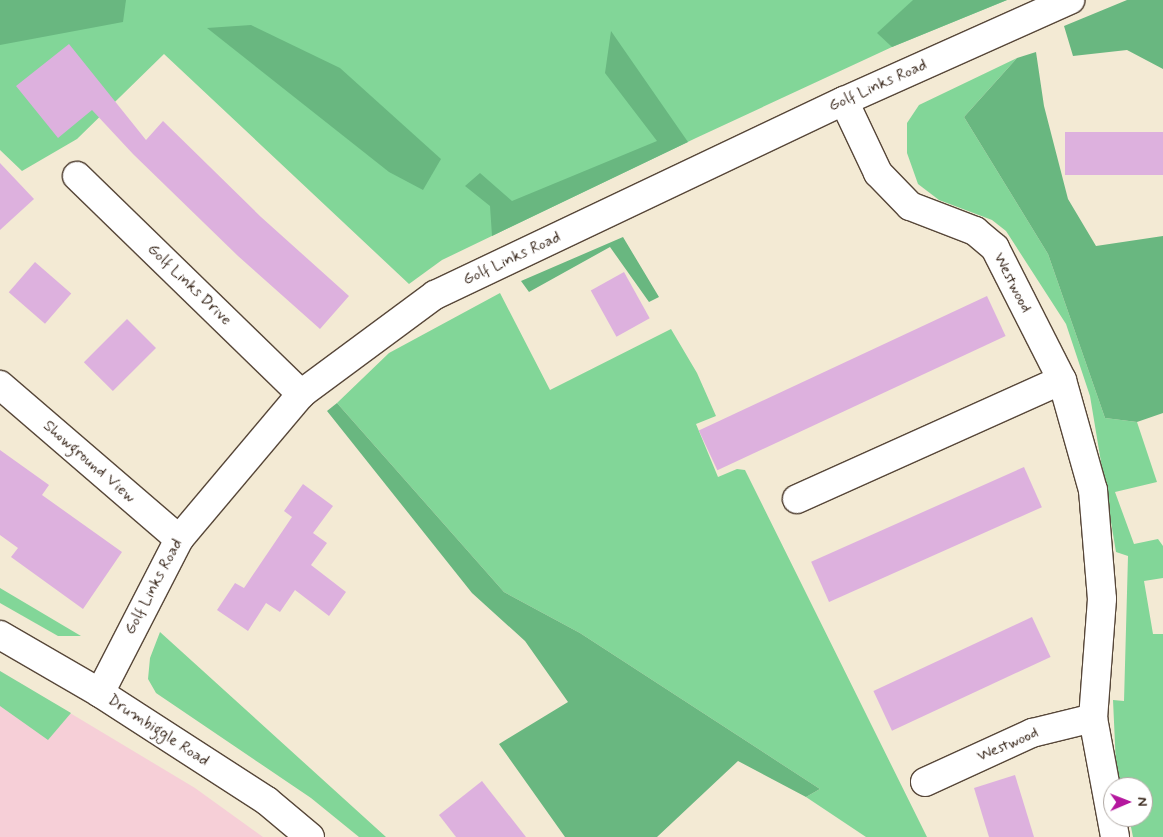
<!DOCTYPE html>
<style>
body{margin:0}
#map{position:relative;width:1163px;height:837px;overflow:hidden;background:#f3ead4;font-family:Mynerve,sans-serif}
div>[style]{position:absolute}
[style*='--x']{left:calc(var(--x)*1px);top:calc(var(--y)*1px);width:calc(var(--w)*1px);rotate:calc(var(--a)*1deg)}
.built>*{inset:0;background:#f6cfd7}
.green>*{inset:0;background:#82d698}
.forest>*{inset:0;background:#69b780}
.building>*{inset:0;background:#ddb1de;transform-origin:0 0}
.roads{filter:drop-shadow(1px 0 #574739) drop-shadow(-1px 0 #574739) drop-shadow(0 1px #574739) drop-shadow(0 -1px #574739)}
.minor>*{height:28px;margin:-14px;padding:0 14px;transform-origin:14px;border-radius:14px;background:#fff}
.tertiary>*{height:28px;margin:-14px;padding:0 14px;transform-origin:14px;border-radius:14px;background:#fff}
span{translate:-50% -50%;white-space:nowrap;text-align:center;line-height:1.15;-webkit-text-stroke:4.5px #fff;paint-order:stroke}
.street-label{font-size:16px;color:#3b2a1e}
.north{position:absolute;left:1103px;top:777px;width:50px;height:50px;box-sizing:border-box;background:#fff;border:1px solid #b1aaa5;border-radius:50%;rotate:89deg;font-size:14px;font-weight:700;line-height:20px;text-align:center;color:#3b2a1e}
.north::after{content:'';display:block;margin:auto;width:18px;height:22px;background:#b5179e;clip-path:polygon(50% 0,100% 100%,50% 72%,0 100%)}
</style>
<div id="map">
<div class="built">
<i style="clip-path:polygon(0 671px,195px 788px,263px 837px,0 837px)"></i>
</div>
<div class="green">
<i style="clip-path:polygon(0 0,1007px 0,892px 47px,696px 138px,442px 260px,409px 284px,164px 54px,77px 139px,22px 171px,0 150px)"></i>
<i style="clip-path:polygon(1017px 58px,964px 117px,1048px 254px,1105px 418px,1137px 422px,1157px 482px,1115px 492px,1134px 544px,1158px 539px,1163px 546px,1163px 578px,1144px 581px,1153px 634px,1163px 634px,1163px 837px,1133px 837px,1129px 817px,1143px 817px,1143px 787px,1121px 787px,1116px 766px,1113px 700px,1124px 701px,1128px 556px,1116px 552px,1090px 396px,1066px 324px,1006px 231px,992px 220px,939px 200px,918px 184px,907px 153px,907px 123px,919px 105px)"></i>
<i style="clip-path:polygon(500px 293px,550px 390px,671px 329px,697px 373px,716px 416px,696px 424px,718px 477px,737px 469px,745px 470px,927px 837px,866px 837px,806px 797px,820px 789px,580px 633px,504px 592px,337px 403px,389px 353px)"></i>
<i style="clip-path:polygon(0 588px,81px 636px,58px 636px,0 603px)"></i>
<i style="clip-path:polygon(160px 632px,386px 837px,359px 837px,311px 798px,156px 693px,148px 679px,150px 658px)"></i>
<i style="clip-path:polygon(0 671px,71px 713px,48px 740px,0 706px)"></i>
</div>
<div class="forest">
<i style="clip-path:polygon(0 0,126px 0,123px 22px,0 45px)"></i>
<i style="clip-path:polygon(913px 0,1007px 0,892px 47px,877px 33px)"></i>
<i style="clip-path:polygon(1127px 0,1163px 0,1163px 69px,1127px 50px,1073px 56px,1064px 26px)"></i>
<i style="clip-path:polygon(251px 25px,340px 68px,441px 159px,423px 190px,389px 172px,207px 28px)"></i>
<i style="clip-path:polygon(611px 31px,688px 142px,492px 236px,490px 206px,465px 186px,480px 173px,512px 201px,657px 141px,605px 73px)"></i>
<i style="clip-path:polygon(1036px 52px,1044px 106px,1068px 199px,1096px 246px,1163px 236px,1163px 413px,1137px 422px,1105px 418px,1048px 254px,964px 117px,1017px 58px)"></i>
<i style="clip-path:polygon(623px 237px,659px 297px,649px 302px,610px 247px,529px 292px,521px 281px)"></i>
<i style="clip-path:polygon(337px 403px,504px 592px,580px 633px,820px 789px,806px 797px,738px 761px,657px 837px,565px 837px,499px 744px,568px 702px,525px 641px,472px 593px,327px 411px)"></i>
</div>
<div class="building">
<i style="clip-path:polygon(69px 44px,146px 140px,163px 121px,261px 217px,349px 296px,320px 329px,238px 256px,133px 154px,92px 110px,58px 138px,16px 86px)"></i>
<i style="left:1163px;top:132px;width:43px;height:98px;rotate:90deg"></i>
<i style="clip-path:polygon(0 163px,34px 199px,0 230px)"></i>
<i style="left:35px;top:262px;width:48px;height:40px;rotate:41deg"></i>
<i style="left:624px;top:272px;width:53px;height:38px;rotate:61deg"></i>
<i style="left:987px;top:296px;width:44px;height:318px;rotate:65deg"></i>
<i style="left:127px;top:319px;width:41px;height:61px;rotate:45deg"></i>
<i style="clip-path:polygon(0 450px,49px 485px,42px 495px,122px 552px,83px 609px,11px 557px,18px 548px,0 535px)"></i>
<i style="left:1024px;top:467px;width:44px;height:233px;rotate:66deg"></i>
<i style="clip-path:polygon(303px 484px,333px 506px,313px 533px,327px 543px,311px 565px,346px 592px,329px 616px,295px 590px,280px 612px,266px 603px,248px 631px,217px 610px,235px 583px,244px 588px,292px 517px,284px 511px)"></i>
<i style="left:1032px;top:617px;width:44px;height:175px;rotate:65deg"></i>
<i style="clip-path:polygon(1015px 775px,1034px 837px,989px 837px,974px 788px)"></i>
<i style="clip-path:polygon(482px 781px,526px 837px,456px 837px,439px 815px)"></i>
</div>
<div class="roads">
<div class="minor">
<i style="--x:844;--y:101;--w:80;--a:64.7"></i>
<i style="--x:878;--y:173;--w:46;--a:45.9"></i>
<i style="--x:910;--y:206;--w:70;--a:21"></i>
<i style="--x:975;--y:231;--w:26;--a:40"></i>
<i style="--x:995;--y:248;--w:148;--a:63.1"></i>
<i style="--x:1062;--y:380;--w:114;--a:74.3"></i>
<i style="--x:1093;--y:490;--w:109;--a:85.3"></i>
<i style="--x:1102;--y:599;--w:119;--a:94.3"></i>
<i style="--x:1093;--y:718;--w:121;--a:79.5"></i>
<i style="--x:77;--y:176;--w:313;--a:44.2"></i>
<i style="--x:0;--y:385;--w:236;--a:40.7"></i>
<i style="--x:797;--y:499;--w:290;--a:-24.2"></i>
<i style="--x:925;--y:782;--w:118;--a:-24.6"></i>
<i style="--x:1032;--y:733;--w:63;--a:-13.8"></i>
</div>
<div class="tertiary">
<i style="--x:0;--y:635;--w:116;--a:30.1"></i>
<i style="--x:100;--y:693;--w:199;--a:32.9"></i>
<i style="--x:267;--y:801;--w:56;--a:39.9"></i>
<i style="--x:100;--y:693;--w:173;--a:-62.8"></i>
<i style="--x:179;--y:539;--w:189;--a:-49.9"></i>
<i style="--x:301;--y:394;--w:167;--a:-36.5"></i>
<i style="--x:435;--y:295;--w:453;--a:-25.4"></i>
<i style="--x:844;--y:101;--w:248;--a:-24.1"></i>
</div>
</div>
<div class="street-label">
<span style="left:878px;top:86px;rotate:-24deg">Golf Links Road</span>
<span style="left:512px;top:259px;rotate:-25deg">Golf Links Road</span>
<span style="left:1012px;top:283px;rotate:63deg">Westwood</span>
<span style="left:189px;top:285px;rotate:44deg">Golf Links Drive</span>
<span style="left:89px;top:462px;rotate:41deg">Showground View</span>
<span style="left:154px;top:587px;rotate:-62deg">Golf Links Road</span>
<span style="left:158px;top:731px;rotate:33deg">Drumbiggle Road</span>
<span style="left:1008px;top:745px;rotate:-23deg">Westwood</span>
</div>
<div class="north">N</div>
</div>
